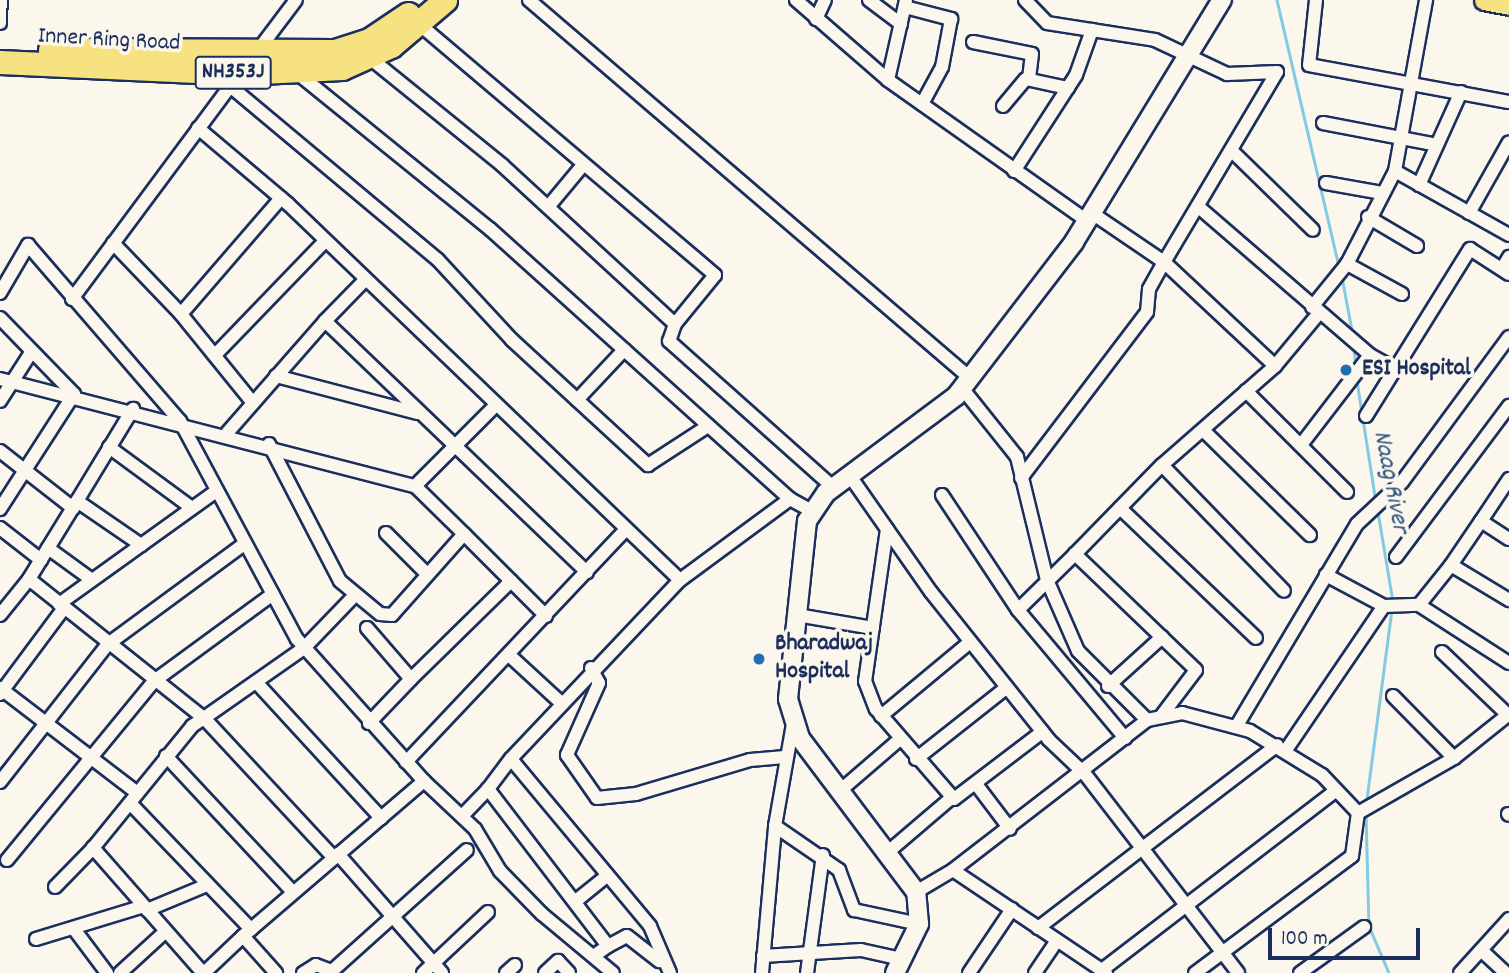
<!DOCTYPE html>
<style>
body{margin:0}
#map{position:relative;width:1509px;height:973px;overflow:hidden;background:#fbf7ec;font-family:Dekko,sans-serif}
div>[style]{position:absolute}
[style*='--x']{left:calc(var(--x)*1px);top:calc(var(--y)*1px);width:calc(var(--w)*1px);rotate:calc(var(--a)*1deg)}
.stream>*{height:2.5px;margin:-1.25px;padding:0 1.25px;transform-origin:1.25px;border-radius:1.25px;background:#83cbe3}
.roads{filter:drop-shadow(2px 0 #1b2f5e) drop-shadow(-2px 0 #1b2f5e) drop-shadow(0 2px #1b2f5e) drop-shadow(0 -2px #1b2f5e)}
.street>*{height:12px;margin:-6px;padding:0 6px;transform-origin:6px;border-radius:6px;background:#fbf7ec}
.secondary>*{height:18px;margin:-9px;padding:0 9px;transform-origin:9px;border-radius:9px;background:#fbf7ec}
.primary>*{height:19px;margin:-9.5px;padding:0 9.5px;transform-origin:9.5px;border-radius:9.5px;background:#f7e281}
.highway>*{height:23px;margin:-11.5px;padding:0 11.5px;transform-origin:11.5px;border-radius:11.5px;background:#f7e281}
.dots>*{width:19px;height:19px;translate:-50% -50%;box-sizing:border-box;border:4px solid #fbf7ec;border-radius:50%}
span{translate:-50% -50%;white-space:nowrap;text-align:center;line-height:1.15;-webkit-text-stroke:7px #fbf7ec;paint-order:stroke}
.shield-label span{padding:2px 5px;background:#fbf7ec;border:2px solid;border-radius:5px;-webkit-text-stroke-width:0}
.shield-label{font-size:23px;color:#1b2f5e;font-weight:700}
.street-label{font-size:24px;color:#1b2f5e}
.poi-label{font-size:24px;color:#1b2f5e;font-weight:700}
.left{translate:0 -50%;text-align:left}
.water-label{font-size:26px;color:#35567f;font-style:italic}
.scale{position:absolute;left:1268px;top:928px;width:152px;height:32px;box-sizing:border-box;border:4px solid #1b2f5e;border-top:0;padding-left:9px;font-size:21px;line-height:24px;white-space:nowrap;color:#1b2f5e;-webkit-text-stroke:5px #fbf7ec;paint-order:stroke}
</style>
<div id="map">
<div class="stream">
<i style="--x:1277;--y:0;--w:274;--a:76.9"></i>
<i style="--x:1342;--y:277;--w:60;--a:79.4"></i>
<i style="--x:1354;--y:349;--w:18;--a:84"></i>
<i style="--x:1357;--y:381;--w:122;--a:81.1"></i>
<i style="--x:1378;--y:512;--w:91;--a:80.5"></i>
<i style="--x:1366;--y:803;--w:193;--a:-82.5"></i>
<i style="--x:1366;--y:813;--w:113;--a:88.5"></i>
<i style="--x:1369;--y:926;--w:51;--a:66.9"></i>
</div>
<div class="roads">
<div class="street">
<i style="--x:529;--y:0;--w:581;--a:40.6"></i>
<i style="--x:796;--y:0;--w:122;--a:41"></i>
<i style="--x:869;--y:0;--w:40;--a:37"></i>
<i style="--x:906;--y:0;--w:82;--a:102.7"></i>
<i style="--x:888;--y:80;--w:244;--a:35.3"></i>
<i style="--x:1025;--y:0;--w:32;--a:46"></i>
<i style="--x:1047;--y:23;--w:109;--a:8.9"></i>
<i style="--x:1155;--y:40;--w:80;--a:25.3"></i>
<i style="--x:1227;--y:74;--w:50;--a:-2.3"></i>
<i style="--x:1277;--y:72;--w:221;--a:120.7"></i>
<i style="--x:1164;--y:262;--w:152;--a:43.1"></i>
<i style="--x:1316;--y:0;--w:65;--a:96.1"></i>
<i style="--x:1309;--y:65;--w:203;--a:10.5"></i>
<i style="--x:905;--y:7;--w:48;--a:14.6"></i>
<i style="--x:951;--y:19;--w:49;--a:100.6"></i>
<i style="--x:942;--y:67;--w:42;--a:118.4"></i>
<i style="--x:816;--y:19;--w:21;--a:-65"></i>
<i style="--x:0;--y:23;--w:23;--a:-88"></i>
<i style="--x:973;--y:42;--w:60;--a:11.5"></i>
<i style="--x:1032;--y:54;--w:25;--a:97"></i>
<i style="--x:256;--y:53;--w:66;--a:-53"></i>
<i style="--x:370;--y:58;--w:170;--a:39"></i>
<i style="--x:502;--y:165;--w:235;--a:42.6"></i>
<i style="--x:675;--y:324;--w:63;--a:-50.8"></i>
<i style="--x:715;--y:275;--w:387;--a:-139.7"></i>
<i style="--x:296;--y:72;--w:250;--a:39"></i>
<i style="--x:490;--y:229;--w:404;--a:42"></i>
<i style="--x:790;--y:499;--w:137;--a:143.6"></i>
<i style="--x:680;--y:580;--w:246;--a:133.4"></i>
<i style="--x:230;--y:86;--w:271;--a:39.9"></i>
<i style="--x:438;--y:260;--w:109;--a:47.2"></i>
<i style="--x:512;--y:340;--w:185;--a:42.6"></i>
<i style="--x:648;--y:465;--w:72;--a:-33"></i>
<i style="--x:1003;--y:106;--w:35;--a:-50"></i>
<i style="--x:1026;--y:79;--w:43;--a:12.1"></i>
<i style="--x:1323;--y:123;--w:116;--a:10.9"></i>
<i style="--x:198;--y:128;--w:118;--a:40.2"></i>
<i style="--x:288;--y:204;--w:543;--a:43.81"></i>
<i style="--x:1234;--y:153;--w:110;--a:44.3"></i>
<i style="--x:1014;--y:171;--w:114;--a:-57.1"></i>
<i style="--x:1076;--y:75;--w:48;--a:-70.4"></i>
<i style="--x:1395;--y:171;--w:174;--a:-79.7"></i>
<i style="--x:1326;--y:183;--w:57;--a:10.1"></i>
<i style="--x:1419;--y:185;--w:102;--a:-65.7"></i>
<i style="--x:548;--y:207;--w:55;--a:-50.2"></i>
<i style="--x:1201;--y:209;--w:223;--a:40.8"></i>
<i style="--x:1370;--y:355;--w:113;--a:127.5"></i>
<i style="--x:1469;--y:213;--w:81;--a:-60.6"></i>
<i style="--x:1368;--y:217;--w:57;--a:30.6"></i>
<i style="--x:113;--y:243;--w:98;--a:46.2"></i>
<i style="--x:1502;--y:269;--w:14;--a:-60"></i>
<i style="--x:0;--y:293;--w:56;--a:-59.7"></i>
<i style="--x:28;--y:245;--w:233;--a:49.2"></i>
<i style="--x:180;--y:421;--w:247;--a:61.8"></i>
<i style="--x:297;--y:639;--w:191;--a:48.2"></i>
<i style="--x:424;--y:781;--w:238;--a:139.4"></i>
<i style="--x:243;--y:936;--w:50;--a:48.3"></i>
<i style="--x:1402;--y:294;--w:63;--a:-151.4"></i>
<i style="--x:1347;--y:264;--w:105;--a:-62.7"></i>
<i style="--x:1395;--y:171;--w:131;--a:29.3"></i>
<i style="--x:72;--y:299;--w:272;--a:-53.4"></i>
<i style="--x:1312;--y:307;--w:55;--a:-50.9"></i>
<i style="--x:0;--y:318;--w:106;--a:45.8"></i>
<i style="--x:74;--y:394;--w:137;--a:122.8"></i>
<i style="--x:325;--y:321;--w:56;--a:-45.7"></i>
<i style="--x:675;--y:324;--w:18;--a:109"></i>
<i style="--x:669;--y:341;--w:221;--a:41.7"></i>
<i style="--x:215;--y:355;--w:158;--a:-46"></i>
<i style="--x:1370;--y:355;--w:29;--a:29"></i>
<i style="--x:276;--y:376;--w:146;--a:14.7"></i>
<i style="--x:0;--y:379;--w:429;--a:14.5"></i>
<i style="--x:415;--y:486;--w:69;--a:44.4"></i>
<i style="--x:962;--y:388;--w:88;--a:51.4"></i>
<i style="--x:1017;--y:457;--w:127;--a:76.3"></i>
<i style="--x:1047;--y:580;--w:77;--a:66.4"></i>
<i style="--x:1078;--y:651;--w:98;--a:45"></i>
<i style="--x:1246;--y:391;--w:143;--a:45"></i>
<i style="--x:577;--y:400;--w:69;--a:-46.8"></i>
<i style="--x:0;--y:401;--w:59;--a:-57.4"></i>
<i style="--x:253;--y:403;--w:114;--a:-129"></i>
<i style="--x:181;--y:314;--w:153;--a:-49.2"></i>
<i style="--x:1366;--y:416;--w:197;--a:-58.1"></i>
<i style="--x:1470;--y:249;--w:46;--a:32.7"></i>
<i style="--x:1203;--y:430;--w:150;--a:44.5"></i>
<i style="--x:227;--y:433;--w:149;--a:-48.8"></i>
<i style="--x:325;--y:321;--w:363;--a:43.8"></i>
<i style="--x:269;--y:444;--w:154;--a:62.6"></i>
<i style="--x:340;--y:581;--w:52;--a:39.5"></i>
<i style="--x:380;--y:614;--w:12;--a:5"></i>
<i style="--x:392;--y:615;--w:108;--a:-48.4"></i>
<i style="--x:464;--y:534;--w:116;--a:45"></i>
<i style="--x:109;--y:447;--w:103;--a:36.3"></i>
<i style="--x:0;--y:451;--w:93;--a:38"></i>
<i style="--x:1162;--y:465;--w:175;--a:45.9"></i>
<i style="--x:850;--y:476;--w:141;--a:55.1"></i>
<i style="--x:931;--y:592;--w:189;--a:51.4"></i>
<i style="--x:1049;--y:740;--w:50;--a:43.4"></i>
<i style="--x:1085;--y:774;--w:251;--a:52.4"></i>
<i style="--x:1021;--y:478;--w:208;--a:-52.8"></i>
<i style="--x:1147;--y:312;--w:23;--a:-85"></i>
<i style="--x:1149;--y:289;--w:31;--a:-61"></i>
<i style="--x:1164;--y:262;--w:87;--a:-145.8"></i>
<i style="--x:1509;--y:479;--w:50;--a:123.7"></i>
<i style="--x:1481;--y:521;--w:33;--a:33"></i>
<i style="--x:415;--y:486;--w:113;--a:-45"></i>
<i style="--x:942;--y:495;--w:138;--a:56.5"></i>
<i style="--x:1018;--y:610;--w:167;--a:50.1"></i>
<i style="--x:790;--y:499;--w:26;--a:29"></i>
<i style="--x:77;--y:501;--w:108;--a:-58.7"></i>
<i style="--x:1120;--y:508;--w:188;--a:43.7"></i>
<i style="--x:1481;--y:521;--w:53;--a:124.3"></i>
<i style="--x:1451;--y:565;--w:68;--a:31.1"></i>
<i style="--x:0;--y:528;--w:52;--a:38"></i>
<i style="--x:887;--y:529;--w:154;--a:98.2"></i>
<i style="--x:865;--y:681;--w:30;--a:69"></i>
<i style="--x:876;--y:709;--w:119;--a:49.1"></i>
<i style="--x:954;--y:799;--w:111;--a:-37.3"></i>
<i style="--x:386;--y:533;--w:58;--a:45"></i>
<i style="--x:48;--y:548;--w:54;--a:36"></i>
<i style="--x:1396;--y:557;--w:189;--a:-53.2"></i>
<i style="--x:29;--y:579;--w:92;--a:-58.4"></i>
<i style="--x:77;--y:501;--w:78;--a:34.5"></i>
<i style="--x:59;--y:604;--w:193;--a:-35.7"></i>
<i style="--x:1419;--y:605;--w:107;--a:32.8"></i>
<i style="--x:1384;--y:606;--w:35;--a:-2"></i>
<i style="--x:1419;--y:605;--w:51;--a:-51.3"></i>
<i style="--x:1018;--y:610;--w:80;--a:-44.5"></i>
<i style="--x:0;--y:615;--w:46;--a:-51.1"></i>
<i style="--x:29;--y:579;--w:223;--a:38.5"></i>
<i style="--x:204;--y:718;--w:122;--a:-35"></i>
<i style="--x:304;--y:648;--w:72;--a:-46.1"></i>
<i style="--x:797;--y:615;--w:77;--a:9.7"></i>
<i style="--x:367;--y:628;--w:67;--a:49.2"></i>
<i style="--x:411;--y:679;--w:61;--a:133.7"></i>
<i style="--x:1442;--y:652;--w:91;--a:43.7"></i>
<i style="--x:509;--y:655;--w:68;--a:42.6"></i>
<i style="--x:591;--y:668;--w:17;--a:62"></i>
<i style="--x:599;--y:683;--w:79;--a:114"></i>
<i style="--x:567;--y:755;--w:52;--a:55.1"></i>
<i style="--x:597;--y:798;--w:39;--a:-6"></i>
<i style="--x:636;--y:794;--w:119;--a:-16.6"></i>
<i style="--x:750;--y:760;--w:35;--a:-5"></i>
<i style="--x:411;--y:679;--w:140;--a:-44.4"></i>
<i style="--x:256;--y:682;--w:185;--a:47.4"></i>
<i style="--x:1108;--y:686;--w:73;--a:-42.2"></i>
<i style="--x:0;--y:688;--w:171;--a:37.4"></i>
<i style="--x:0;--y:694;--w:107;--a:-53.3"></i>
<i style="--x:1393;--y:696;--w:87;--a:45.5"></i>
<i style="--x:1162;--y:715;--w:56;--a:-52.9"></i>
<i style="--x:1196;--y:670;--w:168;--a:-136.2"></i>
<i style="--x:1075;--y:554;--w:124;--a:-45.7"></i>
<i style="--x:1162;--y:465;--w:150;--a:-41.2"></i>
<i style="--x:1275;--y:366;--w:69;--a:-50.3"></i>
<i style="--x:881;--y:716;--w:116;--a:-39.7"></i>
<i style="--x:1236;--y:727;--w:236;--a:-59.2"></i>
<i style="--x:1357;--y:524;--w:62;--a:-43"></i>
<i style="--x:1402;--y:482;--w:180;--a:-53.6"></i>
<i style="--x:1286;--y:750;--w:174;--a:-55.8"></i>
<i style="--x:1384;--y:606;--w:66;--a:-151.9"></i>
<i style="--x:166;--y:756;--w:186;--a:47"></i>
<i style="--x:916;--y:759;--w:115;--a:-38.3"></i>
<i style="--x:406;--y:762;--w:320;--a:-46.6"></i>
<i style="--x:424;--y:781;--w:70;--a:43.3"></i>
<i style="--x:475;--y:829;--w:49;--a:59.2"></i>
<i style="--x:500;--y:871;--w:60;--a:45.7"></i>
<i style="--x:542;--y:914;--w:92;--a:39.7"></i>
<i style="--x:0;--y:782;--w:175;--a:-52"></i>
<i style="--x:108;--y:644;--w:169;--a:-36.3"></i>
<i style="--x:976;--y:784;--w:56;--a:52.9"></i>
<i style="--x:842;--y:789;--w:77;--a:-40.8"></i>
<i style="--x:130;--y:803;--w:175;--a:46.2"></i>
<i style="--x:1508;--y:814;--w:1;--a:45"></i>
<i style="--x:462;--y:816;--w:37;--a:-46"></i>
<i style="--x:775;--y:826;--w:78;--a:34.5"></i>
<i style="--x:839;--y:870;--w:43;--a:69.4"></i>
<i style="--x:854;--y:910;--w:66;--a:12.2"></i>
<i style="--x:888;--y:852;--w:82;--a:-40.5"></i>
<i style="--x:338;--y:854;--w:158;--a:48.8"></i>
<i style="--x:7;--y:860;--w:232;--a:-50.6"></i>
<i style="--x:154;--y:681;--w:147;--a:-36.2"></i>
<i style="--x:55;--y:887;--w:54;--a:-45.7"></i>
<i style="--x:916;--y:892;--w:43;--a:-30.7"></i>
<i style="--x:577;--y:900;--w:38;--a:-39"></i>
<i style="--x:147;--y:910;--w:65;--a:-22.6"></i>
<i style="--x:1038;--y:928;--w:301;--a:-37.4"></i>
<i style="--x:74;--y:929;--w:55;--a:53.1"></i>
<i style="--x:36;--y:939;--w:113;--a:-17"></i>
<i style="--x:608;--y:946;--w:21;--a:-28"></i>
<i style="--x:627;--y:936;--w:41;--a:38"></i>
<i style="--x:1481;--y:950;--w:34;--a:43"></i>
<i style="--x:595;--y:955;--w:16;--a:-35"></i>
<i style="--x:608;--y:946;--w:198;--a:-127.4"></i>
<i style="--x:488;--y:789;--w:38;--a:-53"></i>
<i style="--x:511;--y:759;--w:217;--a:50.2"></i>
<i style="--x:650;--y:926;--w:51;--a:66.9"></i>
<i style="--x:763;--y:956;--w:98;--a:-3.5"></i>
<i style="--x:861;--y:950;--w:42;--a:12.4"></i>
<i style="--x:1102;--y:970;--w:294;--a:-37.5"></i>
<i style="--x:120;--y:973;--w:62;--a:-42.4"></i>
<i style="--x:203;--y:973;--w:167;--a:-131.3"></i>
<i style="--x:93;--y:848;--w:157;--a:-50.9"></i>
<i style="--x:192;--y:726;--w:14;--a:-34"></i>
<i style="--x:204;--y:718;--w:191;--a:47.1"></i>
<i style="--x:204;--y:973;--w:54;--a:-43.5"></i>
<i style="--x:303;--y:973;--w:15;--a:-32"></i>
<i style="--x:316;--y:965;--w:17;--a:21"></i>
<i style="--x:332;--y:971;--w:181;--a:-41.9"></i>
<i style="--x:423;--y:973;--w:89;--a:-43.2"></i>
<i style="--x:506;--y:973;--w:12;--a:-42"></i>
<i style="--x:545;--y:973;--w:18;--a:-43"></i>
<i style="--x:558;--y:961;--w:16;--a:47"></i>
<i style="--x:762;--y:973;--w:148;--a:-84.9"></i>
<i style="--x:775;--y:826;--w:104;--a:-80"></i>
<i style="--x:807;--y:973;--w:119;--a:-82.3"></i>
<i style="--x:969;--y:973;--w:77;--a:-56.1"></i>
<i style="--x:1035;--y:973;--w:37;--a:-56"></i>
<i style="--x:1106;--y:973;--w:184;--a:-146.1"></i>
<i style="--x:953;--y:870;--w:245;--a:-37.7"></i>
<i style="--x:1147;--y:720;--w:36;--a:-11"></i>
<i style="--x:1182;--y:713;--w:70;--a:14.8"></i>
<i style="--x:1250;--y:731;--w:84;--a:31.4"></i>
<i style="--x:1322;--y:775;--w:52;--a:46.5"></i>
<i style="--x:1358;--y:813;--w:111;--a:-29.8"></i>
<i style="--x:1454;--y:758;--w:70;--a:-38.7"></i>
<i style="--x:1195;--y:973;--w:196;--a:-36.7"></i>
<i style="--x:1352;--y:856;--w:43;--a:-82.1"></i>
<i style="--x:1300;--y:973;--w:79;--a:-35.7"></i>
<i style="--x:1460;--y:973;--w:73;--a:-47.8"></i>
</div>
<div class="secondary">
<i style="--x:895;--y:973;--w:55;--a:-63.9"></i>
<i style="--x:919;--y:924;--w:32;--a:-95"></i>
<i style="--x:916;--y:892;--w:193;--a:-127"></i>
<i style="--x:800;--y:738;--w:41;--a:-107.1"></i>
<i style="--x:788;--y:699;--w:179;--a:-83.9"></i>
<i style="--x:807;--y:521;--w:34;--a:-56"></i>
<i style="--x:826;--y:493;--w:162;--a:-36.7"></i>
<i style="--x:956;--y:396;--w:194;--a:-52.5"></i>
<i style="--x:1074;--y:242;--w:284;--a:-58.6"></i>
</div>
<div class="primary">
<i style="--x:1484;--y:0;--w:25;--a:11"></i>
</div>
<div class="highway">
<i style="--x:50;--y:50;--w:285;--a:0.2"></i>
<i style="--x:335;--y:51;--w:36;--a:-18"></i>
<i style="--x:369;--y:40;--w:47;--a:-33.7"></i>
<i style="--x:0;--y:62;--w:240;--a:2.6"></i>
<i style="--x:240;--y:73;--w:102;--a:-2.8"></i>
<i style="--x:342;--y:68;--w:54;--a:-24.2"></i>
<i style="--x:391;--y:46;--w:71;--a:-40.4"></i>
</div>
</div>
<div class="dots">
<i style="left:1346px;top:370px;background:#1f6fb2"></i>
<i style="left:759px;top:659px;background:#1f6fb2"></i>
</div>
<div class="shield-label">
<span style="left:233px;top:73px">NH353J</span>
</div>
<div class="street-label">
<span style="left:109px;top:41px;rotate:3deg">Inner Ring Road</span>
</div>
<div class="poi-label">
<span class="left" style="left:1362px;top:370px">ESI Hospital</span>
<span class="left" style="left:775px;top:659px">Bharadwaj<br>Hospital</span>
</div>
<div class="water-label">
<span style="left:1390px;top:482px;rotate:79deg">Naag River</span>
</div>
<div class="scale">100 m</div>
</div>
